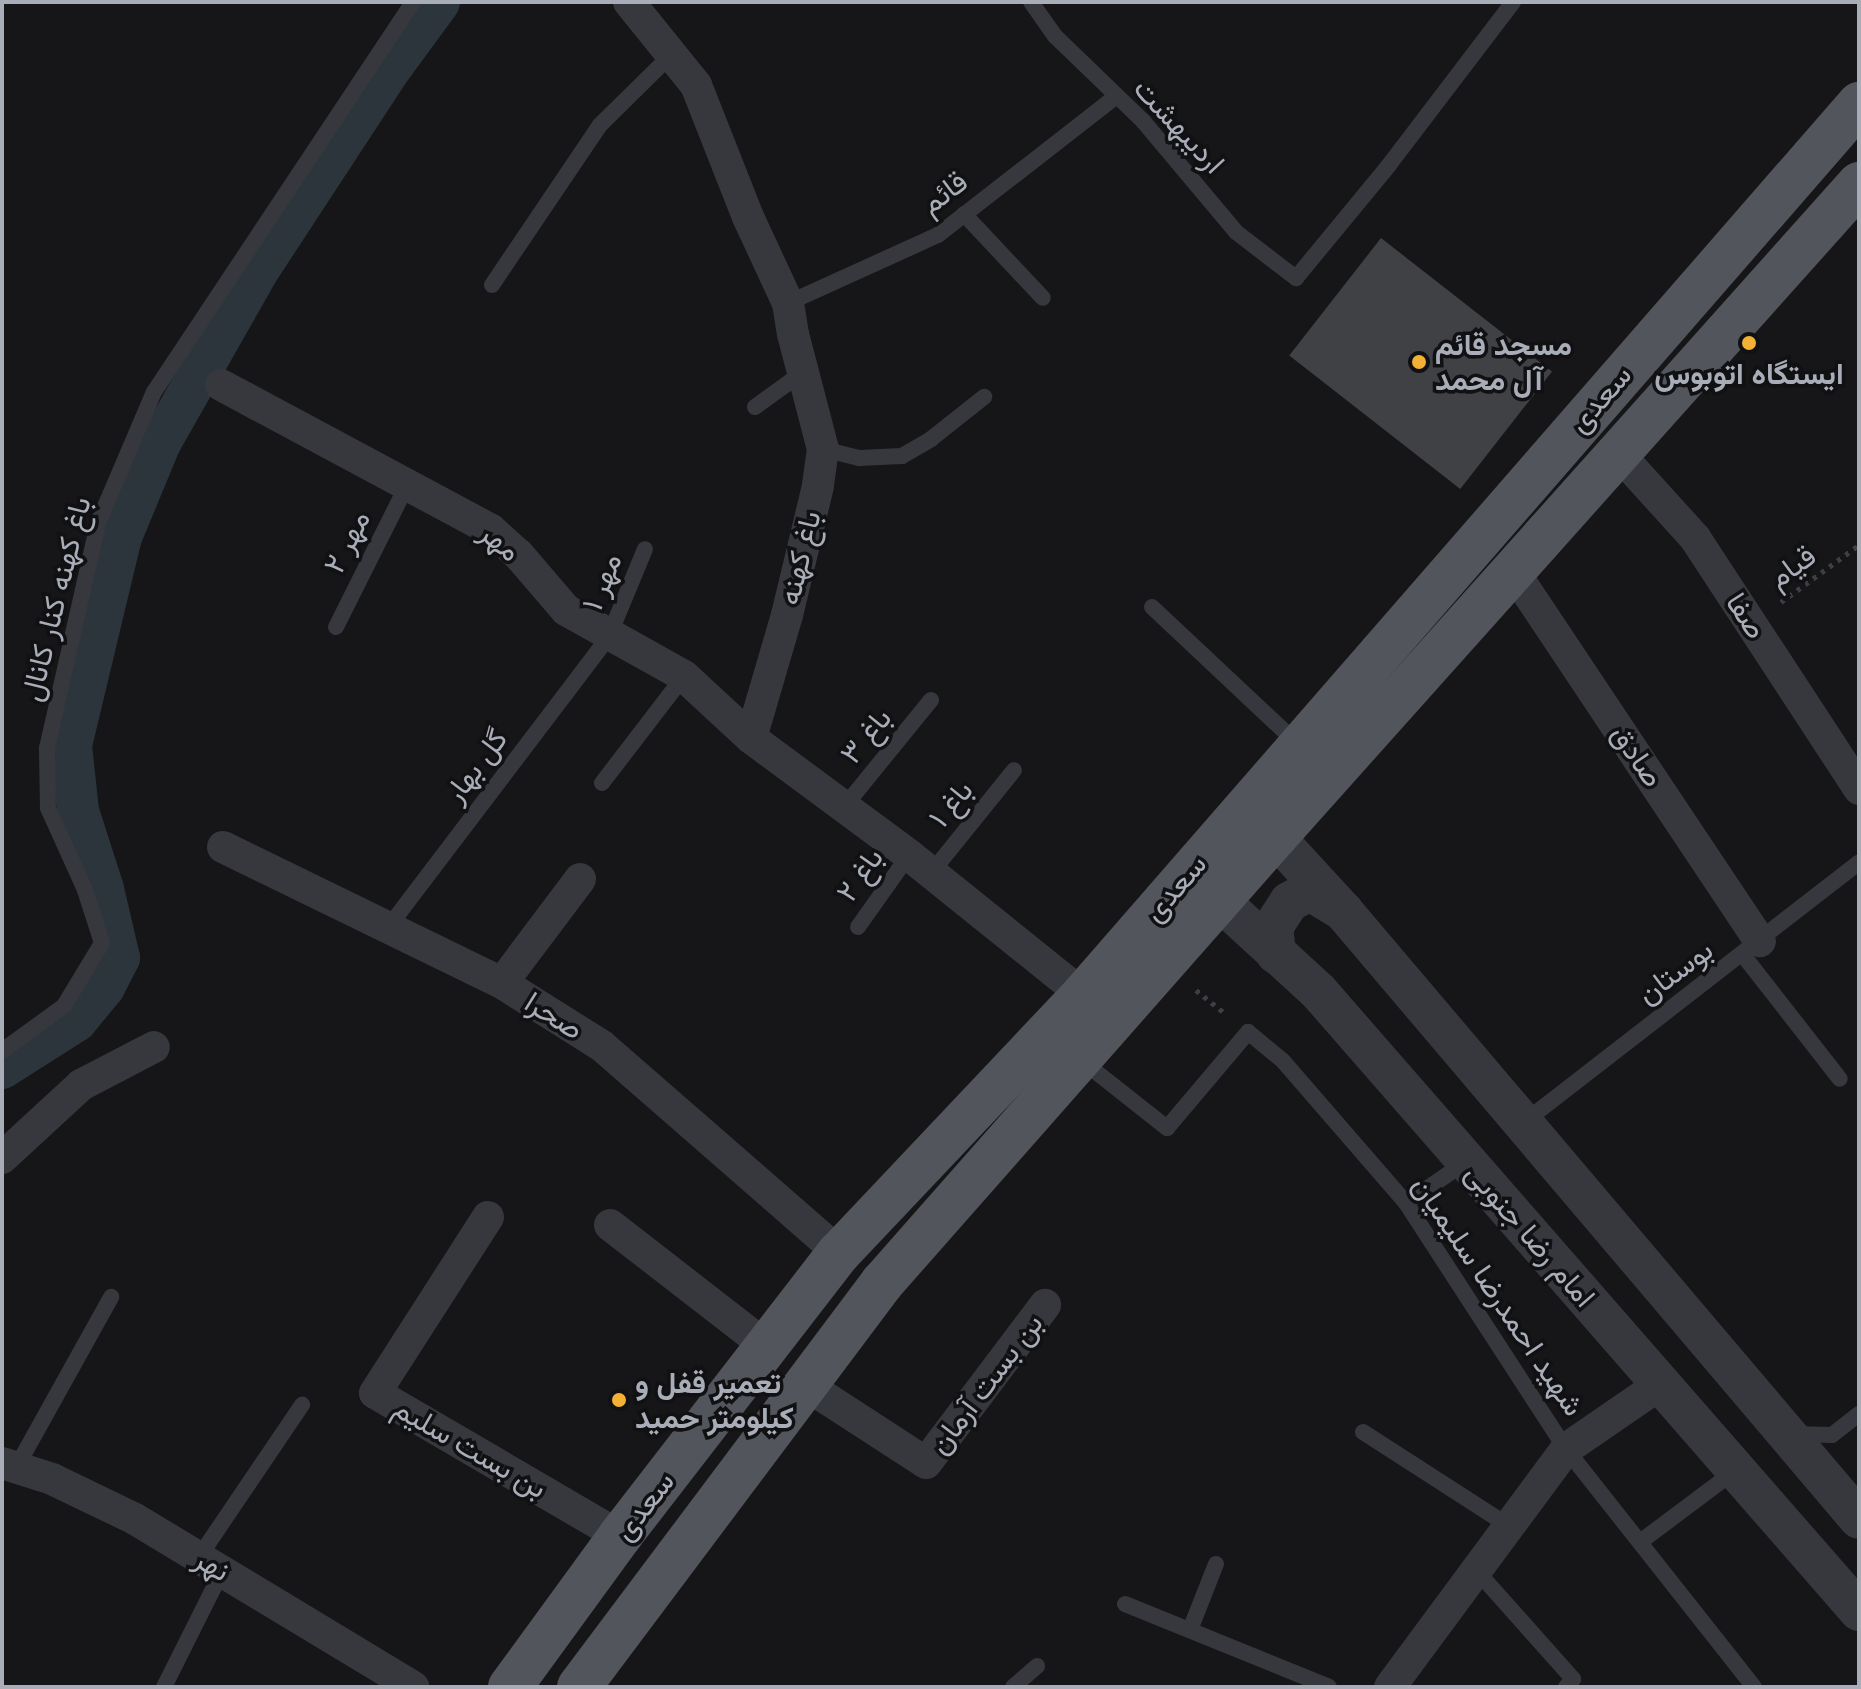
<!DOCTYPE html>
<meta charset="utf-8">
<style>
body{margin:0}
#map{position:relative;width:1861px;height:1689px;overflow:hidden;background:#161618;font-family:"Space Grotesk",Vazirmatn,sans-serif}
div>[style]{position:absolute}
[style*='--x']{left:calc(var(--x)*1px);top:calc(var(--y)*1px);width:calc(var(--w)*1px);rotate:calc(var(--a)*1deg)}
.canal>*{height:42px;margin:-21px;padding:0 21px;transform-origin:21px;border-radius:21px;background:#2c353c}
.building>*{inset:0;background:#404145;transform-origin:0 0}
.path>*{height:5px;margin-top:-2.5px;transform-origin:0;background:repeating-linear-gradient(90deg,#3d3f44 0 4px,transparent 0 10px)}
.service>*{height:16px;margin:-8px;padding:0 8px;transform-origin:8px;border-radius:8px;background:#37383d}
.minor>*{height:32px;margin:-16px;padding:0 16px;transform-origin:16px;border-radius:16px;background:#37383d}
.tertiary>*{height:40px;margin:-20px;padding:0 20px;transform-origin:20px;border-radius:20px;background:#37383d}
.primary>*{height:44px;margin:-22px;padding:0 22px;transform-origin:22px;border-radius:22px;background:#53555c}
.dots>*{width:22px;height:22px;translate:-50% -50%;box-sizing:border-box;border:4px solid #111113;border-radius:50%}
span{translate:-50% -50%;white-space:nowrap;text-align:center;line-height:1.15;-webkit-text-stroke:7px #111113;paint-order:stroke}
.street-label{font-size:30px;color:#a8adb8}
.poi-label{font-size:30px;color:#a8adb8;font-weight:700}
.left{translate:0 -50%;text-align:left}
.frame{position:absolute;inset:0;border:4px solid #a8adb8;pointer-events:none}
</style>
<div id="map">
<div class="canal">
<i style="--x:2;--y:1068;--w:88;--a:-32.4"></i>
<i style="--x:76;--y:1021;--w:44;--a:-50.5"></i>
<i style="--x:104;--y:987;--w:33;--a:-63"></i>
<i style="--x:119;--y:958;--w:71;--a:-103.1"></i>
<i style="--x:103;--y:889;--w:82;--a:-107.8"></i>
<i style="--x:78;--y:811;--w:66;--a:-96.1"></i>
<i style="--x:71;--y:745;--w:214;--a:-76.5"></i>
<i style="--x:121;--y:537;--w:102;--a:-67.5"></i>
<i style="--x:160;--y:443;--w:197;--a:-60.4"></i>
<i style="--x:257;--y:272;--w:243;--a:-56.8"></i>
<i style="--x:390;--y:69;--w:83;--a:-53.8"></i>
</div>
<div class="building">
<i style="left:1381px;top:238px;width:217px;height:149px;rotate:38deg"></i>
</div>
<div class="path">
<i style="--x:1781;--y:602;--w:97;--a:-36.2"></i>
<i style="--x:1196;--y:990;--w:38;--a:39"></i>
</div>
<div class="service">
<i style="--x:1031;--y:2;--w:42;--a:54.8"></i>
<i style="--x:1055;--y:36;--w:122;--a:44"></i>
<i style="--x:1143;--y:121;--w:145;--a:50"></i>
<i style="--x:1236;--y:232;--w:76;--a:37.5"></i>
<i style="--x:1296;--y:278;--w:146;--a:-50.5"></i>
<i style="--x:1389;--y:165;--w:205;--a:-52.7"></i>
<i style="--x:964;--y:214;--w:115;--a:46.8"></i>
<i style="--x:492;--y:285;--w:193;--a:-56"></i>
<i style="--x:600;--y:125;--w:101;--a:-44.6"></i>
<i style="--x:788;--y:303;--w:165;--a:-24.4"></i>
<i style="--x:938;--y:235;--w:224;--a:-37.9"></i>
<i style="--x:755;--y:407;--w:58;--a:-35.9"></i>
<i style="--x:823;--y:449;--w:38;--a:14"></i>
<i style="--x:860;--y:458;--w:42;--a:-2.7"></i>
<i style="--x:902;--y:456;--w:34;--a:-30"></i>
<i style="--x:931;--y:439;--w:68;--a:-38.4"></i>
<i style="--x:1152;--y:607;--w:200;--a:43.2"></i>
<i style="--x:336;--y:627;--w:161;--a:-63.4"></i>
<i style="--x:602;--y:783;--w:135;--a:-52.5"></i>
<i style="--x:844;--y:807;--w:138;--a:-50.9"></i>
<i style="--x:931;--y:873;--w:132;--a:-51.1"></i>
<i style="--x:858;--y:927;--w:88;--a:-54.7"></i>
<i style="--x:387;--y:929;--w:368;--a:-52.8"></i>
<i style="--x:609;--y:636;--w:94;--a:-67.5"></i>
<i style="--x:1743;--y:955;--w:157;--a:52"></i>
<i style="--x:2;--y:1051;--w:77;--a:-36"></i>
<i style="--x:64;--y:1006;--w:74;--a:-58.9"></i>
<i style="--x:102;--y:943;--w:56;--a:-107.8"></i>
<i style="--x:85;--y:890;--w:90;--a:-114.3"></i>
<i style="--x:48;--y:808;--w:60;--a:-91"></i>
<i style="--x:47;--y:748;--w:231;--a:-77.2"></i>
<i style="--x:98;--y:523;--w:142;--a:-66.9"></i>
<i style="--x:154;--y:392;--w:468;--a:-56.4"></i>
<i style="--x:1081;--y:1060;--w:110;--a:38.3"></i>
<i style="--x:1167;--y:1128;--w:126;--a:-49.8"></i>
<i style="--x:1248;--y:1032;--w:45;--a:39.6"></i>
<i style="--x:1283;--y:1061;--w:188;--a:49.1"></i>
<i style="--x:1406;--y:1203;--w:293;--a:57"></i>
<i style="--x:1566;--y:1449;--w:303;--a:51.7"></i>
<i style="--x:1523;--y:1123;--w:425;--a:-37.8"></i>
<i style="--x:1406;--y:1203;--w:74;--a:-34.5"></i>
<i style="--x:1363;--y:1432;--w:174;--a:32.8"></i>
<i style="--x:1791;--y:1434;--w:41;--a:1.4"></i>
<i style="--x:1832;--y:1435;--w:34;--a:-38"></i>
<i style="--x:16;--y:1468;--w:196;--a:-60.9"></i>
<i style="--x:1640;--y:1542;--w:119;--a:-36.8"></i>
<i style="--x:199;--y:1557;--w:184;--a:-55.9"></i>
<i style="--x:1476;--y:1570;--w:146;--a:48.3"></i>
<i style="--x:1573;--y:1679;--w:11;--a:131"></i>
<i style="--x:1125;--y:1604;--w:220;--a:22.1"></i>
<i style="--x:1190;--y:1630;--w:71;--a:-68.5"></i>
<i style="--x:164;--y:1687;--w:130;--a:-63.4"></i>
<i style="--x:1013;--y:1687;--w:32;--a:-41"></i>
</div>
<div class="minor">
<i style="--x:629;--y:2;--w:107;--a:51.1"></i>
<i style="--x:696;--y:85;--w:142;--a:68.5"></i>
<i style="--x:748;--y:217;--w:95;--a:65.1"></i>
<i style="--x:788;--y:303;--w:31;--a:81"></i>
<i style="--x:793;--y:334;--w:119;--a:75.4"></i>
<i style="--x:823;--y:449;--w:37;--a:98"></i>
<i style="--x:818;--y:486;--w:133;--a:103.5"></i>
<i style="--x:787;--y:615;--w:128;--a:106.3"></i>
<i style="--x:221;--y:385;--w:306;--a:28.2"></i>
<i style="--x:491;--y:530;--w:36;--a:42"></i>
<i style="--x:518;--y:554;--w:74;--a:49.4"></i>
<i style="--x:566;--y:610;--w:135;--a:29.2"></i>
<i style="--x:684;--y:676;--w:91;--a:42.8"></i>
<i style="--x:751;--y:738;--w:197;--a:36.5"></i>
<i style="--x:909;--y:855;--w:223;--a:38.8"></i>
<i style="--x:1618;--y:453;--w:115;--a:47.8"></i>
<i style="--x:1695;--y:538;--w:300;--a:56.8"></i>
<i style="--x:1513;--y:571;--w:445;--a:56.3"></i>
<i style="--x:223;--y:847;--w:310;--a:26"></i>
<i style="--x:502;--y:983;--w:118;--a:32.2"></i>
<i style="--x:602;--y:1046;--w:315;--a:41.1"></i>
<i style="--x:502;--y:983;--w:130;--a:-53.1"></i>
<i style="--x:2;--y:1158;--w:108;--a:-42.7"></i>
<i style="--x:81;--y:1085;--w:82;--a:-27.5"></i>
<i style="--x:488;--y:1217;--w:209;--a:122.7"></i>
<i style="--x:375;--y:1393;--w:284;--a:30.3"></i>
<i style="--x:610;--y:1225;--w:199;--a:37.8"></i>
<i style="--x:806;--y:1385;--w:143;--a:33"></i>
<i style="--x:926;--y:1463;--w:198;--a:-53"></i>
<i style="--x:2;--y:1463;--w:52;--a:17.7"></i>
<i style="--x:52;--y:1479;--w:92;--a:25.7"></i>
<i style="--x:135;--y:1519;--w:325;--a:31.1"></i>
<i style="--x:1390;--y:1687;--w:296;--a:-53.5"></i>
<i style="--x:1566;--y:1449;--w:113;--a:-34.5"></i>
</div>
<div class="tertiary">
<i style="--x:1252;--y:812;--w:134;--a:47.4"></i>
<i style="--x:1343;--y:911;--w:797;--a:49.68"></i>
<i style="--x:1195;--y:878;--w:167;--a:42.6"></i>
<i style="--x:1318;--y:991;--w:823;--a:48.89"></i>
<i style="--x:1276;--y:954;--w:27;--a:-96"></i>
<i style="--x:1273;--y:927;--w:30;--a:-57"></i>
<i style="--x:1289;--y:902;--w:17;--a:-28"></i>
<i style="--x:1304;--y:894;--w:11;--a:0"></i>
<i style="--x:1315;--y:894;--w:33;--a:31"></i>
</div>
<div class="primary">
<i style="--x:510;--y:1687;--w:187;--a:-53.9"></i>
<i style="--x:620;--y:1536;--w:358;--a:-52.3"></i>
<i style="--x:839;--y:1253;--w:355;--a:-46.6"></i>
<i style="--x:1083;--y:995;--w:1182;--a:-48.95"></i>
<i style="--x:579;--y:1687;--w:505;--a:-53.13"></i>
<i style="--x:882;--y:1283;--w:596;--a:-48.61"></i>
<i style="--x:1276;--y:836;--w:875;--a:-48.2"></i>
</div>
<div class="dots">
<i style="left:1749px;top:343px;background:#f2b134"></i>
<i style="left:1419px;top:362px;background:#f2b134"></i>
<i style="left:619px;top:1400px;background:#f2b134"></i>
</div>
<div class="street-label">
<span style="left:1179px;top:126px;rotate:47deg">اردیبهشت</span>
<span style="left:944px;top:193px;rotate:-37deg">قائم</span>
<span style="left:1600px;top:399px;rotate:-49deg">سعدی</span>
<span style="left:347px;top:542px;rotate:-63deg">مهر ۲</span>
<span style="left:500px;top:542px;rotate:40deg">مهر</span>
<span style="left:800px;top:558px;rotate:-76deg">باغ کهنه</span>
<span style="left:1792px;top:567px;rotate:-36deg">قیام</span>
<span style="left:602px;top:582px;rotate:-68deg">مهر ۱</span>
<span style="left:56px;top:599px;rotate:-76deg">باغ کهنه کنار کانال</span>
<span style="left:1746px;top:616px;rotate:57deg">صفا</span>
<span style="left:866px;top:736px;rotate:-51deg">باغ ۳</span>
<span style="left:1637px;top:756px;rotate:56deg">صادق</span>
<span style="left:476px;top:766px;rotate:-53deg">گل بهار</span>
<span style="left:951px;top:804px;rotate:-51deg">باغ ۱</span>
<span style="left:860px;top:875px;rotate:-55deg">باغ ۲</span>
<span style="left:1175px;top:888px;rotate:-49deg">سعدی</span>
<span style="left:1675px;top:972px;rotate:-37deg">بوستان</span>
<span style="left:554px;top:1016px;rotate:32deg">صحرا</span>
<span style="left:1530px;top:1235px;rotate:49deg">امام رضا جنوبی</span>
<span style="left:1498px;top:1296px;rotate:56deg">شهید احمدرضا سلیمیان</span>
<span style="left:986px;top:1384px;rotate:-53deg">بن بست آرمان</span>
<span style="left:470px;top:1448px;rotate:30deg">بن بست سلیم</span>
<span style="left:644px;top:1506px;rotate:-52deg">سعدی</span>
<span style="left:212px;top:1565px;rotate:31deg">نهر</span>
</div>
<div class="poi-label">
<span class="left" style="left:1435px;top:362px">مسجد قائم<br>آل محمد</span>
<span style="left:1749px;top:374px">ایستگاه اتوبوس</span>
<span class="left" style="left:635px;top:1400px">تعمیر قفل و<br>کیلومتر حمید</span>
</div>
<div class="frame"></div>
</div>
